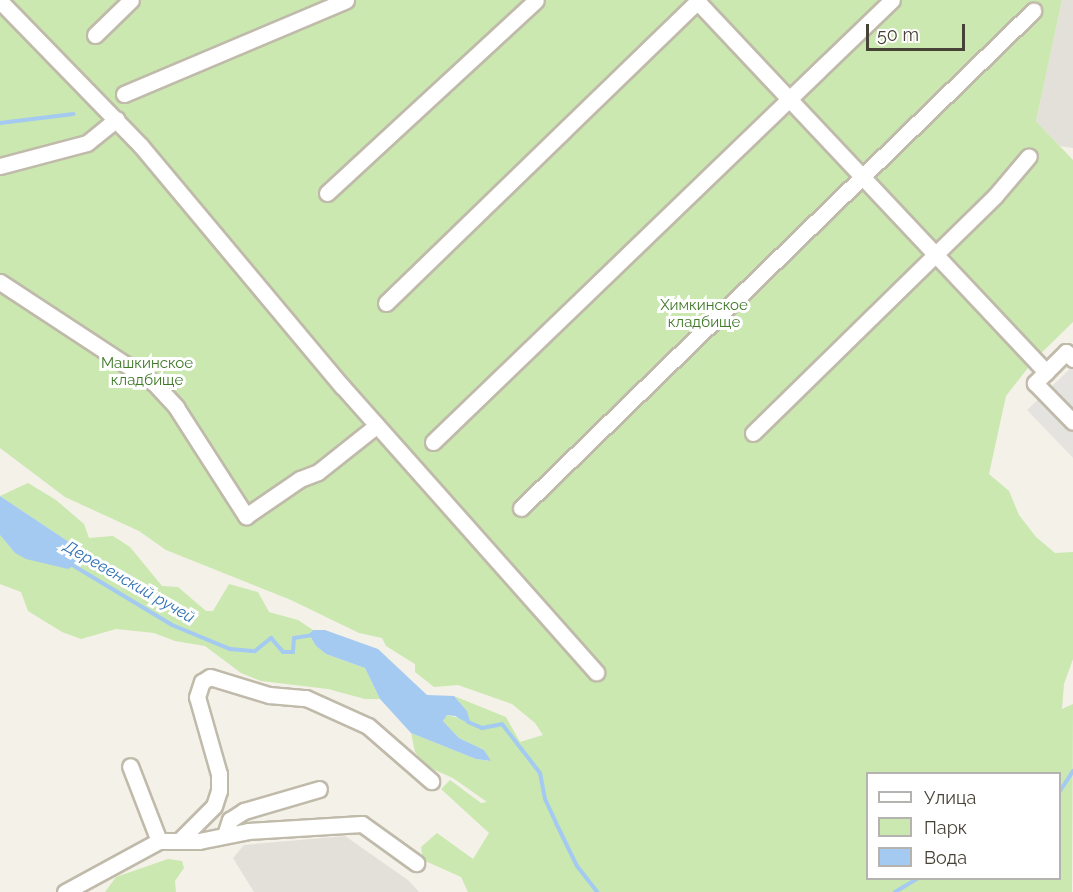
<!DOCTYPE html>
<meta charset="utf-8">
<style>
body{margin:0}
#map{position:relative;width:1073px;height:892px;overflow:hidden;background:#f4f1e8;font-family:Raleway,sans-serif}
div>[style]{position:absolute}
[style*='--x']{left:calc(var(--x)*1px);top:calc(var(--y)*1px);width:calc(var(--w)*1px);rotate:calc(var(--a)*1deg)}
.industrial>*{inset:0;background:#e3e0d9}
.green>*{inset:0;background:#cae8b0}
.parking>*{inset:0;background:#e5e3e0}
.water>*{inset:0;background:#a4caf1}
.stream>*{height:4px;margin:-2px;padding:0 2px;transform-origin:2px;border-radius:2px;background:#a4caf1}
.roads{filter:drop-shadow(2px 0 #c0baaa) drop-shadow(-2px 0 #c0baaa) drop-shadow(0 2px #c0baaa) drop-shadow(0 -2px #c0baaa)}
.minor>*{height:15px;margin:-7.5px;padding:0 7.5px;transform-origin:7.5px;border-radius:7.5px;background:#fff}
span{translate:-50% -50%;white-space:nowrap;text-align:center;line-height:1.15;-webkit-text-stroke:6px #fff;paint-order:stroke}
.park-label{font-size:15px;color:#407a29}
.water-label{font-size:16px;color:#2e70b4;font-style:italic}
.legend{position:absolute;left:866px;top:772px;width:195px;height:108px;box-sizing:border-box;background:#fff;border:2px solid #b5b3af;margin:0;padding:8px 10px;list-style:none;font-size:18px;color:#474236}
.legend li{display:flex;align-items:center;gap:12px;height:30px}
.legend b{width:30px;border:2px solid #b5b3af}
.scale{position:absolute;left:866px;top:24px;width:99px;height:27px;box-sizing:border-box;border:3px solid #474236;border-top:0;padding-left:8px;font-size:18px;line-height:21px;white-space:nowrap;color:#474236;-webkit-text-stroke:4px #fff;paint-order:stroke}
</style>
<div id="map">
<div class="industrial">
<i style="clip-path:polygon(1062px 0,1073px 0,1073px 148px,1060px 146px,1036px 121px)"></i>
<i style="clip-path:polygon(345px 836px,408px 880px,419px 892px,254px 892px,233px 858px,244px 845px)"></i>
</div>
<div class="green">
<i style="clip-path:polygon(evenodd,0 0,1062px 0,1036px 121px,1073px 160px,1073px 322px,1034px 360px,1006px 396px,989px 474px,1009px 491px,1019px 515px,1036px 537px,1055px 553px,1073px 552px,1073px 659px,1064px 684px,1062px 709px,1073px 704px,1072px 892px,468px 892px,461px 877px,423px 860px,421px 847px,437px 833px,473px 859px,489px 833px,441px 789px,450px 780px,481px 803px,487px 802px,453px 778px,428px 767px,415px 752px,411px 733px,476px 759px,490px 761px,484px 750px,459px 738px,443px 721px,447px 715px,462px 719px,467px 711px,454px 696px,506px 717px,520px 742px,543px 735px,535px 723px,512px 704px,458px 685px,434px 687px,415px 672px,415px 664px,386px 646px,382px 638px,359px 633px,291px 600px,166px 550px,139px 531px,65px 497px,0 448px,0 0,868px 774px,1060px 774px,1060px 878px,868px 878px,868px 774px)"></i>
<i style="clip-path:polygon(28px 483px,56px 500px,84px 524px,89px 538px,113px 536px,130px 547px,162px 586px,178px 587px,206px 611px,213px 611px,229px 584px,258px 592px,269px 612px,298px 620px,313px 630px,309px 634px,316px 646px,326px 654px,365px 668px,380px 699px,365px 699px,328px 689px,261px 681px,241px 673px,205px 646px,175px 641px,154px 633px,116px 629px,81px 639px,62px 632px,28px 611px,21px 592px,0 584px,0 535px,15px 553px,75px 546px,0 496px)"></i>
<i style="clip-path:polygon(168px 859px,182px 861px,184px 868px,175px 881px,176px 892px,105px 892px,116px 877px)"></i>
</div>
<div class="parking">
<i style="clip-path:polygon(1073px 366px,1073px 458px,1027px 410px)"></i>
</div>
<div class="water">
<i style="clip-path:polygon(0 496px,75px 546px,86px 559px,68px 569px,26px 559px,15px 553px,0 535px)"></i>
<i style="clip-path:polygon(313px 630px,325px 630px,378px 649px,427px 695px,454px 696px,467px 711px,471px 725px,455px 716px,447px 715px,443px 721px,459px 738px,484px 750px,491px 761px,476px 759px,411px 733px,380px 699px,365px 668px,326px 654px,316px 646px,309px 634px)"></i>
</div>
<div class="stream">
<i style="--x:0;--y:123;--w:74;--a:-7"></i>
<i style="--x:74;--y:566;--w:114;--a:31"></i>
<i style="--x:172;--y:625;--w:63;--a:22.5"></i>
<i style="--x:230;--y:649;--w:25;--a:5"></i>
<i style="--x:255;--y:651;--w:21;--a:-39"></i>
<i style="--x:271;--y:638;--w:18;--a:49"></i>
<i style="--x:283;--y:652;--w:10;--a:0"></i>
<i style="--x:293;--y:652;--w:14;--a:-86"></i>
<i style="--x:294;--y:638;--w:20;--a:-9"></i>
<i style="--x:468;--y:722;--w:15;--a:23"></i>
<i style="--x:482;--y:728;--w:20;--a:-11"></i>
<i style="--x:502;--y:724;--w:62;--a:52.2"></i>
<i style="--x:540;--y:773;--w:26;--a:79"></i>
<i style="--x:545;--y:799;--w:26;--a:65"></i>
<i style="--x:556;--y:823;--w:48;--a:64"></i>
<i style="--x:577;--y:866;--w:33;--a:52"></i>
<i style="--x:1060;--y:791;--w:24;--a:-57"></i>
<i style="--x:895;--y:892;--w:27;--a:-31"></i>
</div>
<div class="roads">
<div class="minor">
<i style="--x:696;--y:0;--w:511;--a:46.75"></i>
<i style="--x:0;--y:1;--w:202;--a:45.8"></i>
<i style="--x:141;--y:146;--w:313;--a:50.1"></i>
<i style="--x:342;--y:386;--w:383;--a:48.4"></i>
<i style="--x:95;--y:35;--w:50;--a:-44.2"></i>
<i style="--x:124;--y:94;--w:241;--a:-22.9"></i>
<i style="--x:0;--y:166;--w:90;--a:-14.8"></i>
<i style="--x:87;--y:143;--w:38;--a:-39"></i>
<i style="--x:327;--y:193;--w:284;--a:-42.7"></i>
<i style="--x:0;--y:282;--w:184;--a:33.3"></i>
<i style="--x:154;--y:383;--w:33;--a:47"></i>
<i style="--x:176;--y:407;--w:130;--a:57.3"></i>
<i style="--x:246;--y:516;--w:65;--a:-34.4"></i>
<i style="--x:300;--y:479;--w:19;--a:-21"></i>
<i style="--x:318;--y:472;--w:75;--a:-38.5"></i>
<i style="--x:386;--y:303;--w:436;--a:-44.1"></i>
<i style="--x:1073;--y:359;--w:10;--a:-135"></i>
<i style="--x:1066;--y:352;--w:44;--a:135"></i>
<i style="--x:1035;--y:383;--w:54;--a:45.7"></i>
<i style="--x:753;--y:433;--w:339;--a:-44.4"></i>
<i style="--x:995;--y:196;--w:52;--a:-49.6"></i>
<i style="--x:433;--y:442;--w:637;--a:-43.92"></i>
<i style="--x:521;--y:508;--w:714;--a:-44.15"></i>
<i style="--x:225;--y:835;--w:16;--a:-72"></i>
<i style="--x:230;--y:820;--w:17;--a:-33"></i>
<i style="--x:244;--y:811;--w:78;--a:-16.3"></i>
<i style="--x:159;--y:841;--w:40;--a:0"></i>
<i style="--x:199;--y:841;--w:50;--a:-11.5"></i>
<i style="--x:248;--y:831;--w:114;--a:-3.5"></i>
<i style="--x:362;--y:824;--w:67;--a:35.8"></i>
<i style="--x:179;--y:841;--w:49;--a:-45"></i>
<i style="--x:214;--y:806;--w:16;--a:-72"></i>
<i style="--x:219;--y:791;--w:17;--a:-90"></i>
<i style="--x:219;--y:774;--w:80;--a:-105.9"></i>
<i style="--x:197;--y:697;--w:16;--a:-72"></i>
<i style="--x:202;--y:682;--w:9;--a:-32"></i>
<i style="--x:210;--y:677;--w:62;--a:17"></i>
<i style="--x:269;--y:695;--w:37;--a:5"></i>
<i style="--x:306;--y:698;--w:68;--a:24.3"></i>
<i style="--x:368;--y:726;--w:84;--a:41.1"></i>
<i style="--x:65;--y:892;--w:107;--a:-28.5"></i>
<i style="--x:159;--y:841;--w:80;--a:-111.1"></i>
</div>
</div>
<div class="park-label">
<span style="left:704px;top:314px">Химкинское<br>кладбище</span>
<span style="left:147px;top:372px">Машкинское<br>кладбище</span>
</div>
<div class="water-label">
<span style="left:129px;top:582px;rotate:30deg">Деревенский ручей</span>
</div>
<ul class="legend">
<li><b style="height:8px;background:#fff"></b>Улица</li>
<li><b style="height:16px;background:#cae8b0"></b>Парк</li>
<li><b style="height:16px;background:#a4caf1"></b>Вода</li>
</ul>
<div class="scale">50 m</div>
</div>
